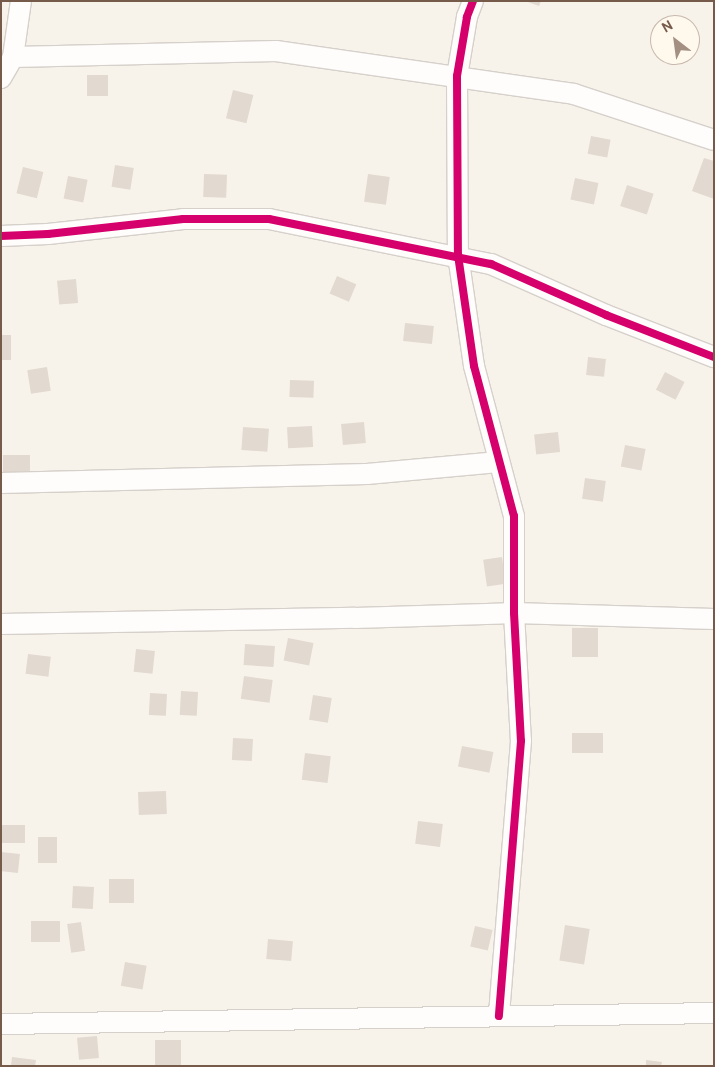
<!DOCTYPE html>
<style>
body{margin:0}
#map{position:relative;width:715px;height:1067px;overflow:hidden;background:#f7f3eb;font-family:Overpass,sans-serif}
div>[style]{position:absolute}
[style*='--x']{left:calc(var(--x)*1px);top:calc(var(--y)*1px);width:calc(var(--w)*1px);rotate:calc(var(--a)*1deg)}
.building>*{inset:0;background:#e2d9d0;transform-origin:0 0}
.roads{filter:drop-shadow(1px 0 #d6d0ca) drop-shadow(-1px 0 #d6d0ca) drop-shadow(0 1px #d6d0ca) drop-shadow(0 -1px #d6d0ca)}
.street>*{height:20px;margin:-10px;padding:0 10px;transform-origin:10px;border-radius:10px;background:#fefdfc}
.cycleway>*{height:8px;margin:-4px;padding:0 4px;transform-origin:4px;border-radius:4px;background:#d6006c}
span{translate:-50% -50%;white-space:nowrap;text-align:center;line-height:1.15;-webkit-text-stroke:5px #fff8ed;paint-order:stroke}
.frame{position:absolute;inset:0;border:2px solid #765b4b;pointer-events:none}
.north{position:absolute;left:650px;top:15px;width:50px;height:50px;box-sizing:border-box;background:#fff8ed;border:1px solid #c8b9ac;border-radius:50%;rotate:330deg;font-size:14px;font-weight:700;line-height:20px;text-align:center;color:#765b4b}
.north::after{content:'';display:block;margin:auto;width:18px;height:22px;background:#a39083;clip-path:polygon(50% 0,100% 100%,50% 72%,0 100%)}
</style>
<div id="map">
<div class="building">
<i style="clip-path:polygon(525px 1px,541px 1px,539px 6px)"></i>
<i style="left:87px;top:75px;width:21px;height:21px"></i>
<i style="left:233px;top:90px;width:21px;height:29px;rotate:14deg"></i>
<i style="left:591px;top:136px;width:20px;height:18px;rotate:11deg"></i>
<i style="clip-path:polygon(704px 158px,714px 161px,714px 199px,692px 191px)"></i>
<i style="left:115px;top:165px;width:19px;height:22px;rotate:9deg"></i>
<i style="left:23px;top:167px;width:21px;height:27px;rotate:14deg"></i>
<i style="left:204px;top:174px;width:23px;height:23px;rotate:2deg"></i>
<i style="left:368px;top:174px;width:22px;height:28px;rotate:8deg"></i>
<i style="left:68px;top:176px;width:20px;height:23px;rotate:11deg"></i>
<i style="left:575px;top:178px;width:24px;height:22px;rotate:12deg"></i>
<i style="left:627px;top:185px;width:28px;height:22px;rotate:18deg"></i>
<i style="left:337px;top:276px;width:21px;height:19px;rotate:23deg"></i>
<i style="left:76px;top:279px;width:24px;height:19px;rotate:85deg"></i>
<i style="left:405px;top:323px;width:29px;height:18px;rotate:6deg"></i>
<i style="left:1px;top:335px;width:10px;height:25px"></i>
<i style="left:588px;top:357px;width:18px;height:18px;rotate:6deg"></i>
<i style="left:47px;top:367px;width:24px;height:20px;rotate:81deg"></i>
<i style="left:665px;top:372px;width:22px;height:20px;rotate:27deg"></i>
<i style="left:290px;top:380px;width:24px;height:17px;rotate:2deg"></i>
<i style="left:364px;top:422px;width:21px;height:23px;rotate:85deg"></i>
<i style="left:312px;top:426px;width:21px;height:25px;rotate:87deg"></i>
<i style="left:243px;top:427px;width:26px;height:23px;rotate:4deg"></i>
<i style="left:558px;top:432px;width:20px;height:24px;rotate:84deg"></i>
<i style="left:625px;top:445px;width:21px;height:22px;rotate:11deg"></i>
<i style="left:3px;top:455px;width:27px;height:18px"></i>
<i style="left:585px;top:478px;width:21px;height:21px;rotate:8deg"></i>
<i style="left:502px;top:557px;width:27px;height:19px;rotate:82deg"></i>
<i style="left:572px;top:628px;width:26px;height:29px"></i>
<i style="left:288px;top:638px;width:26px;height:23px;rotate:11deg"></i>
<i style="left:245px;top:644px;width:30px;height:21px;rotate:4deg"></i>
<i style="left:136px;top:649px;width:19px;height:23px;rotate:6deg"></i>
<i style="left:28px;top:654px;width:23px;height:20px;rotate:7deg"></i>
<i style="left:244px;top:676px;width:29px;height:23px;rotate:8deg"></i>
<i style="left:181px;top:691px;width:17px;height:24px;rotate:3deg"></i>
<i style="left:150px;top:693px;width:17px;height:22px;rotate:3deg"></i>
<i style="left:313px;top:695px;width:19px;height:25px;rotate:9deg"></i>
<i style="left:572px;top:733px;width:31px;height:20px"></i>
<i style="left:233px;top:738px;width:20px;height:22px;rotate:3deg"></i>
<i style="left:462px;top:746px;width:32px;height:21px;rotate:11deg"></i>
<i style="left:305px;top:753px;width:26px;height:27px;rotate:7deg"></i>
<i style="left:166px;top:791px;width:23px;height:28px;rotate:88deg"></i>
<i style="left:418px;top:821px;width:25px;height:23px;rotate:7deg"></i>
<i style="left:25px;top:825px;width:18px;height:24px;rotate:90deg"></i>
<i style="left:38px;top:837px;width:19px;height:26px"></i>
<i style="left:1px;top:852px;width:19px;height:19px;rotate:6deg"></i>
<i style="left:134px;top:879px;width:24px;height:25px;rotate:90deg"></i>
<i style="left:73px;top:886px;width:21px;height:22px;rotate:3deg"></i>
<i style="left:31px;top:921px;width:29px;height:21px"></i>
<i style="left:81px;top:922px;width:29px;height:14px;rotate:82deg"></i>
<i style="left:565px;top:925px;width:25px;height:36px;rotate:9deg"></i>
<i style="left:475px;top:926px;width:18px;height:21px;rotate:13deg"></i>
<i style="left:268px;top:939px;width:25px;height:20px;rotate:5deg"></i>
<i style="left:125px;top:962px;width:22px;height:24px;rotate:10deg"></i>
<i style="left:97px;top:1036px;width:22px;height:20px;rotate:85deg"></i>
<i style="left:155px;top:1040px;width:26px;height:26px"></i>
<i style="clip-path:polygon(12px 1057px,36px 1060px,35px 1066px,11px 1066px)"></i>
<i style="clip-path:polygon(646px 1060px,662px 1062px,661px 1066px,646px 1066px)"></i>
</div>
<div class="roads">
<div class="street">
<i style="--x:473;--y:1;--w:17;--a:111"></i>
<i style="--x:467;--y:17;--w:60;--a:99.6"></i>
<i style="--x:457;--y:76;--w:179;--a:89.7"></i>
<i style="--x:458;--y:255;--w:112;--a:81.8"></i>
<i style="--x:474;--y:366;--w:155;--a:75.1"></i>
<i style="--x:514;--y:516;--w:97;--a:90"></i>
<i style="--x:514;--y:613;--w:128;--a:86.9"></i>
<i style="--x:521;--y:741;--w:276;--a:94.6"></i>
<i style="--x:13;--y:57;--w:263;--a:-1.3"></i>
<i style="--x:276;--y:51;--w:301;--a:8.2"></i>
<i style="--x:574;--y:94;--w:147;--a:18.2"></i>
<i style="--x:1;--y:78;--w:24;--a:-60"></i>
<i style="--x:13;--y:57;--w:57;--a:-81.9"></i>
<i style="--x:1;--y:236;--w:47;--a:-2.4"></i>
<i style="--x:48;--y:234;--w:136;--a:-6.3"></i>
<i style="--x:183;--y:219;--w:86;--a:0"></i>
<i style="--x:269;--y:219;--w:227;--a:11.5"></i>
<i style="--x:491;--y:264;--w:126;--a:23.9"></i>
<i style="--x:606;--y:315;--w:116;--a:21.3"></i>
<i style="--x:1;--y:483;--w:366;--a:-1.4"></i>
<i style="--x:367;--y:474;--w:132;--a:-5.2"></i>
<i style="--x:1;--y:624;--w:354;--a:-1"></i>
<i style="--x:355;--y:618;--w:159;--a:-1.8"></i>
<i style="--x:514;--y:613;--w:200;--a:1.7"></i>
<i style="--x:1;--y:1024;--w:713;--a:-0.88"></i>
</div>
</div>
<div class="cycleway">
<i style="--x:473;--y:1;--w:17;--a:111"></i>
<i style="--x:467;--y:17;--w:60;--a:99.6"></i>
<i style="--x:457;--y:76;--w:179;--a:89.7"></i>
<i style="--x:458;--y:255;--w:112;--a:81.8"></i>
<i style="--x:474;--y:366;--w:155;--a:75.1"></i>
<i style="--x:514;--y:516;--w:97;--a:90"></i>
<i style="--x:514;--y:613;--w:128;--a:86.9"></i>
<i style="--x:521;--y:741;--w:276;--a:94.6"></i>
<i style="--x:1;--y:236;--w:47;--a:-2.4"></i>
<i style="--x:48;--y:234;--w:136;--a:-6.3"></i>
<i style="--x:183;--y:219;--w:86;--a:0"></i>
<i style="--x:269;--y:219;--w:227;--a:11.5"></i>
<i style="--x:491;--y:264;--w:126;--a:23.9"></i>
<i style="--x:606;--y:315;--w:116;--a:21.3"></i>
</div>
<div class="frame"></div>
<div class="north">N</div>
</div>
